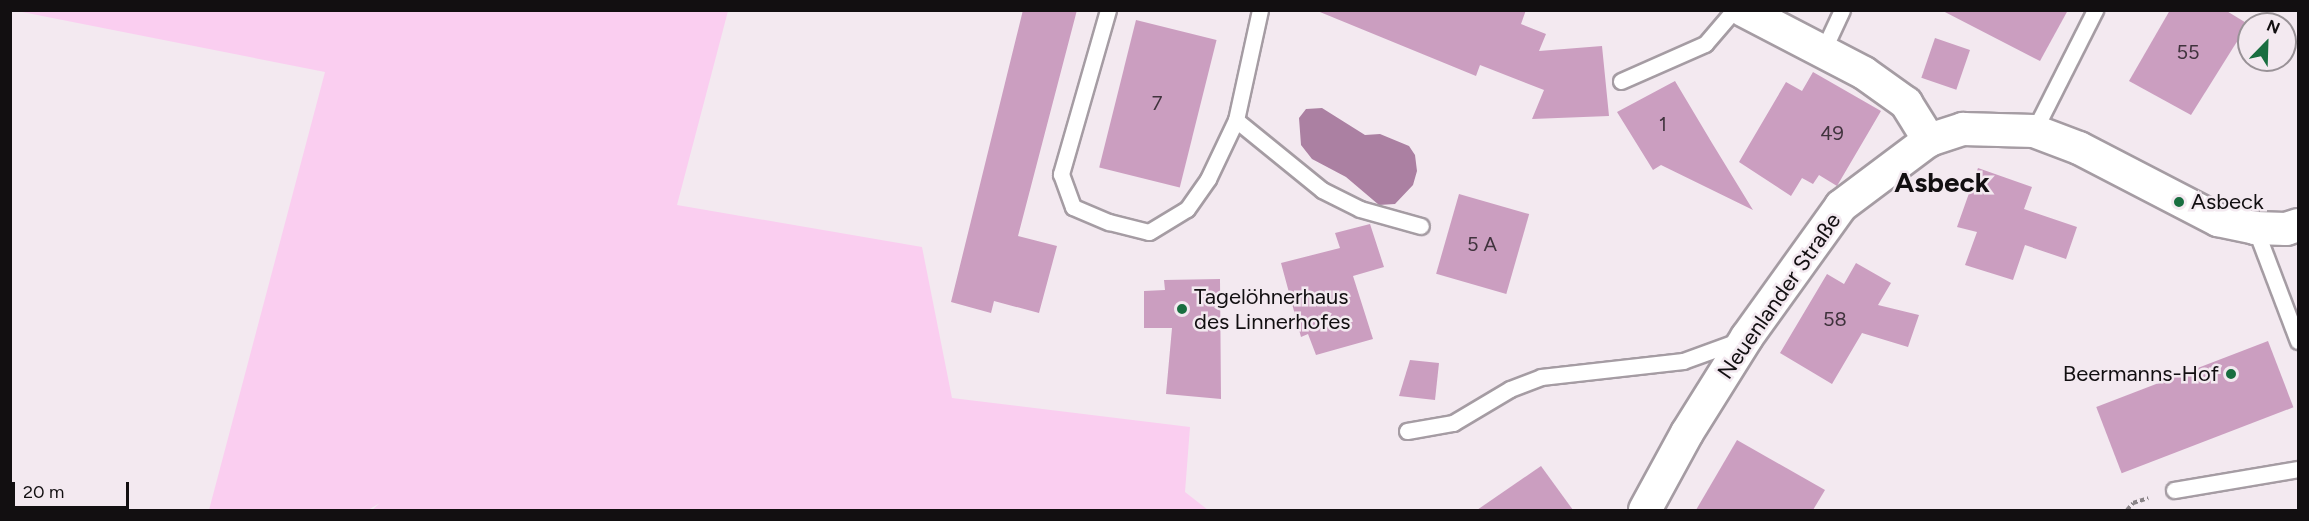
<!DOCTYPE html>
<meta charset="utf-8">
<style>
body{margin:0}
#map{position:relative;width:2309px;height:521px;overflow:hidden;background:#f3e9f0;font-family:Figtree,sans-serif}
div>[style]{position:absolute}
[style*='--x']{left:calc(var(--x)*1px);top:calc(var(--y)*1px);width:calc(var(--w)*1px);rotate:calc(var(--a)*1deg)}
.green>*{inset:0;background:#facef0}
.water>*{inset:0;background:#ab80a2}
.building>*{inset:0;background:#cb9ec0;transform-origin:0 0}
.path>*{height:4px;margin-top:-2px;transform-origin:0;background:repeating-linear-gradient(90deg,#898387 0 4.5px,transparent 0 7.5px)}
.roads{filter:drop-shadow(2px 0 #a59ca3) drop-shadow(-2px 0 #a59ca3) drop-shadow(0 2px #a59ca3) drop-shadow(0 -2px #a59ca3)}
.service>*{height:15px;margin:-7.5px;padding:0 7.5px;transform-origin:7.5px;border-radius:7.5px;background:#fff}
.minor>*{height:32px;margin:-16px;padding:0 16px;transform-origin:16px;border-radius:16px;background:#fff}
.dots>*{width:16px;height:16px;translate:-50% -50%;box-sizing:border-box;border:3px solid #f3e9f0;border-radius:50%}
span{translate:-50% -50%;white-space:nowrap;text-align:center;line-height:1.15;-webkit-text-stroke:5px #f3e9f0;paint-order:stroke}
.number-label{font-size:20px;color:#40333d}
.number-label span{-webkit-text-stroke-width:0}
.poi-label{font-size:22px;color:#120f11}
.left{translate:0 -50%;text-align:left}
.right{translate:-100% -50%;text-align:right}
.street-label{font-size:22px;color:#120f11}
.district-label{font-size:28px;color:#120f11;font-weight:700}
.frame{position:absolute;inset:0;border:12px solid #120f11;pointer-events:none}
.north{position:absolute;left:2237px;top:12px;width:60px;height:60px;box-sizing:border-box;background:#f3e9f0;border:2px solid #999297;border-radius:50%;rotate:23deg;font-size:16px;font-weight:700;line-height:24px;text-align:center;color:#120f11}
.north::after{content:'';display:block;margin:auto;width:21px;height:27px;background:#196e40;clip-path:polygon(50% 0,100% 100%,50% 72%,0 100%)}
.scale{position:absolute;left:12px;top:482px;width:117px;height:27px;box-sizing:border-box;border:3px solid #120f11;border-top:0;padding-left:8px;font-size:18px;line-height:21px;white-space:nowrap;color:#120f11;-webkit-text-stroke:4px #f3e9f0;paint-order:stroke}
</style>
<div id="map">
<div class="green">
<i style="clip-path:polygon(17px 11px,728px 11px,677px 205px,922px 247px,952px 398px,1190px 427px,1185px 492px,1208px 510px,372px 510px,380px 503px,368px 510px,209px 510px,325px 72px)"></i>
</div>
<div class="water">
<i style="clip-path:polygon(1322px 108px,1365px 135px,1380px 134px,1409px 146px,1415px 155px,1417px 171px,1413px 185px,1395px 204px,1379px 205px,1346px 177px,1312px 159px,1301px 145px,1299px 118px,1306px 109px)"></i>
</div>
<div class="building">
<i style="clip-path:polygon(1023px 10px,1077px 10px,1018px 236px,1057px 246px,1039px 313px,994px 301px,991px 313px,951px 302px)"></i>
<i style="clip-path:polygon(1315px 10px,1526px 10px,1521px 24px,1546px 34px,1539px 51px,1602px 46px,1609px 116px,1532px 119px,1544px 90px,1480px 65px,1476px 76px)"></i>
<i style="clip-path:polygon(1941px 10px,2068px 10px,2040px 61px)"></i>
<i style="clip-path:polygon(2170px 10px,2225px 10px,2248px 24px,2191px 115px,2129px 81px)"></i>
<i style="left:1136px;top:20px;width:83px;height:152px;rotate:14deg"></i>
<i style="left:1935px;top:38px;width:37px;height:42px;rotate:19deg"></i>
<i style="clip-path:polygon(1813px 72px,1881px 111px,1837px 186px,1819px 175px,1813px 184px,1802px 178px,1791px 196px,1739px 162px,1786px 82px,1802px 91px)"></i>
<i style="clip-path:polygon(1675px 81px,1712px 143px,1753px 210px,1661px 165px,1653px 170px,1617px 112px)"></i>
<i style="clip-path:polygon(1978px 168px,2032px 187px,2024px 209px,2077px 227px,2066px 259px,2025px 245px,2013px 280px,1965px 265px,1977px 232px,1957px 227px)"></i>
<i style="left:1459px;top:194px;width:73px;height:83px;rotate:16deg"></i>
<i style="clip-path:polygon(1370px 224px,1384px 267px,1353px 276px,1373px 339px,1316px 355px,1308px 334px,1301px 337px,1281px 263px,1340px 248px,1335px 233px)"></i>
<i style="clip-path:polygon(1856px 263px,1891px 283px,1878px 305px,1919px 315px,1908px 347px,1862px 333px,1832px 384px,1780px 353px,1827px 274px,1844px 284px)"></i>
<i style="clip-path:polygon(1220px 279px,1221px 399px,1166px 394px,1172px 328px,1144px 328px,1144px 291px,1165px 290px,1164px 280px)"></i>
<i style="left:2268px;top:341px;width:71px;height:184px;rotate:69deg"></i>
<i style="clip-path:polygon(1410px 360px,1439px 363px,1435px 400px,1399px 396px)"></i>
<i style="clip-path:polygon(1737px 440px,1825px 490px,1813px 510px,1696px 510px)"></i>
<i style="clip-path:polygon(1541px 466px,1573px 510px,1477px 510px)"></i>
</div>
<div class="path">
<i style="--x:2127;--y:510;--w:9;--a:-49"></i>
<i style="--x:2133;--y:503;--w:16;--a:-18"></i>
</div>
<div class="roads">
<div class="service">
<i style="--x:1108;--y:10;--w:171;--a:106"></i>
<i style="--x:1061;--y:174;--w:35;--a:70"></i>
<i style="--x:1073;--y:207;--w:39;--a:23"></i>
<i style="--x:1109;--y:222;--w:41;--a:14"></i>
<i style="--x:1149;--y:232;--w:44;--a:-31.2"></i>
<i style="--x:1187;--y:209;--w:37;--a:-55"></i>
<i style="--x:1208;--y:179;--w:65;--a:-64.6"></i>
<i style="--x:1236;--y:120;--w:113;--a:-77.7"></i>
<i style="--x:1822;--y:53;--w:47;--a:-65.1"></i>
<i style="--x:1621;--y:81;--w:92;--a:-23.8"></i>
<i style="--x:1705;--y:44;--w:45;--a:-49.5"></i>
<i style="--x:1236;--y:120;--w:111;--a:39.1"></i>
<i style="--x:1322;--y:190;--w:42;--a:26.6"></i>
<i style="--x:1360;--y:209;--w:63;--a:15.6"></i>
<i style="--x:2034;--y:131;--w:136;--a:-63.2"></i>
<i style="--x:2255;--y:228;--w:121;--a:69.2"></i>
<i style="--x:1407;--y:431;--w:47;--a:-9.9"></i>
<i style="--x:1453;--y:423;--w:66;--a:-30.8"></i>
<i style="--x:1510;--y:389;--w:33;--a:-21"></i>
<i style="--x:1541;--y:377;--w:143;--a:-6.4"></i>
<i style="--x:1683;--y:361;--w:62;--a:-19.9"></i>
<i style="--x:2174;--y:490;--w:126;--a:-9.6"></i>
</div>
<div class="minor">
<i style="--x:1743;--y:10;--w:136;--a:27.5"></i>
<i style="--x:1864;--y:73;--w:52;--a:35.5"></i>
<i style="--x:1906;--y:103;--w:44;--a:58.1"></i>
<i style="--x:1645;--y:510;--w:88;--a:-61.4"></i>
<i style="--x:1687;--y:433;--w:113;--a:-58"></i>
<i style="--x:1747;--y:337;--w:161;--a:-54.3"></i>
<i style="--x:1841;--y:206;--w:110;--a:-36.9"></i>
<i style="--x:1929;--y:140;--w:36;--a:-18"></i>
<i style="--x:1963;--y:129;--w:71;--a:1.6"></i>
<i style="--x:2034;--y:131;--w:48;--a:20.7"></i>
<i style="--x:2079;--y:148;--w:157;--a:27.4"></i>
<i style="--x:2218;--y:220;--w:38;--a:12"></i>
<i style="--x:2255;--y:228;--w:31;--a:2"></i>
<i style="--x:2286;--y:229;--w:13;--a:-18"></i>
</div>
</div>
<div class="dots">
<i style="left:2179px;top:202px;background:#196e40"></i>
<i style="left:1182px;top:309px;background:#196e40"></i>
<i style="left:2231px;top:374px;background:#196e40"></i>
</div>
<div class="number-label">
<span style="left:2188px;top:52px">55</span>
<span style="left:1157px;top:103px">7</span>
<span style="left:1663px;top:124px">1</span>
<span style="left:1832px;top:133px">49</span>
<span style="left:1482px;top:244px">5 A</span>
<span style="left:1835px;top:319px">58</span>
</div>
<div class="poi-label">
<span class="left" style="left:2191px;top:202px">Asbeck</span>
<span class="left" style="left:1194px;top:309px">Tagelöhnerhaus<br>des Linnerhofes</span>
<span class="right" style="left:2219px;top:374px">Beermanns-Hof</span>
</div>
<div class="street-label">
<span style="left:1779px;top:296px;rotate:-55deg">Neuenlander Straße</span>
</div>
<div class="district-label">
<span style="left:1942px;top:182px">Asbeck</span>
</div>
<div class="frame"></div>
<div class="north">N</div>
<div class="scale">20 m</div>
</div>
